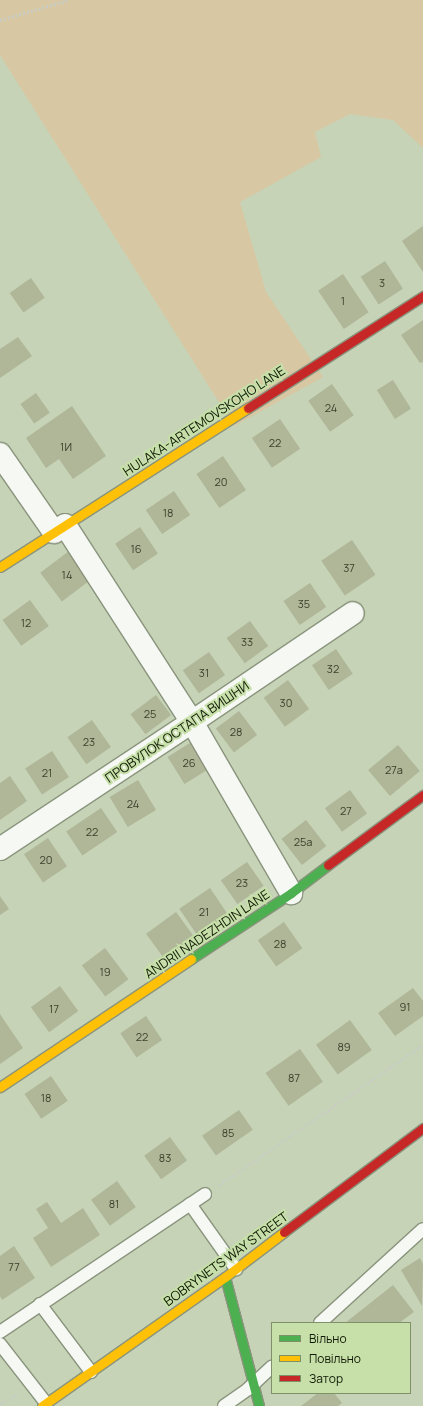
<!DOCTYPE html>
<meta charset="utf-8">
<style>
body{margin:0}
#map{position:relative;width:423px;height:1406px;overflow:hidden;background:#c6d3b6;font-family:Manrope,sans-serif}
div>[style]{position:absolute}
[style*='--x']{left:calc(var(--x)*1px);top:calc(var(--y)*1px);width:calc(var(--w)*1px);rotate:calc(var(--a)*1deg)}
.green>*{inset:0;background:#d8c7a3}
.building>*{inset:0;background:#b0b698;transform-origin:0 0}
.path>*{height:2.5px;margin-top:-1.25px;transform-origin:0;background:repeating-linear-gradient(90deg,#c8ccc3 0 2px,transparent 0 4px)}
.roads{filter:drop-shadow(1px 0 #8a947d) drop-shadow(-1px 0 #8a947d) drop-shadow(0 1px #8a947d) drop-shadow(0 -1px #8a947d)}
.lane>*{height:12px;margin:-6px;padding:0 6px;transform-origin:6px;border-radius:6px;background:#f6f8f4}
.street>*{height:22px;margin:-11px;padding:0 11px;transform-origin:11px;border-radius:11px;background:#f6f8f4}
.fast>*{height:9px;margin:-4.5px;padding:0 4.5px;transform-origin:4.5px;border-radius:4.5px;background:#4caf50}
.slow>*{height:9px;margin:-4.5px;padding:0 4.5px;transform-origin:4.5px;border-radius:4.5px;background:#ffc107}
.jam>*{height:9px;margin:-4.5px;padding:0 4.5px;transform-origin:4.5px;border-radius:4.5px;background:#c62828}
span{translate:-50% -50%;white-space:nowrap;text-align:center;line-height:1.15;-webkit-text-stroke:4px #c7e0a9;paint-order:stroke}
.number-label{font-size:11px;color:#39412a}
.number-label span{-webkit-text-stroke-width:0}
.street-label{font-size:13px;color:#111a06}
.legend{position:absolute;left:271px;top:1322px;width:140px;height:72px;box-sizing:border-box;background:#c7e0a9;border:1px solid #7e9168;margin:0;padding:5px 7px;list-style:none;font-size:12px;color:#111a06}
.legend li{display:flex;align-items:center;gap:8px;height:20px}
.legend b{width:20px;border:1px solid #7e9168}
</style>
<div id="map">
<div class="green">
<i style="clip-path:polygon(0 0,423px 0,423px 148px,393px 120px,350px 114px,315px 132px,321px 157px,240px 202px,266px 292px,323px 377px,234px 426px,0 55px)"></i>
</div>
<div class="building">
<i style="clip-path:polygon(423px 226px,423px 272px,402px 241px)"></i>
<i style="left:385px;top:261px;width:33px;height:29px;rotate:57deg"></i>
<i style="left:343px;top:274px;width:46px;height:30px;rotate:56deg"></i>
<i style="left:31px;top:278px;width:24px;height:26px;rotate:55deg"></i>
<i style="clip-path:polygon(423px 320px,423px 362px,420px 363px,401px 335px)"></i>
<i style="clip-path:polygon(18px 337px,32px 356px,0 378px,0 349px)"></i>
<i style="left:393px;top:380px;width:34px;height:19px;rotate:58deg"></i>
<i style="left:332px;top:384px;width:38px;height:29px;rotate:55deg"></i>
<i style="left:36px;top:393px;width:24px;height:19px;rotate:55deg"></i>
<i style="clip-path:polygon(72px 406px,106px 456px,73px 479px,59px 459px,46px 468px,26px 438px)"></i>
<i style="left:280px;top:419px;width:36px;height:34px;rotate:56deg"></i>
<i style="left:223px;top:456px;width:41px;height:32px;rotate:56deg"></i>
<i style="left:174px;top:491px;width:29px;height:34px;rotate:56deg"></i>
<i style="left:140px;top:527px;width:32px;height:30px;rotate:56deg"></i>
<i style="left:352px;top:540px;width:42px;height:37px;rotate:56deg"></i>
<i style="left:73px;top:548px;width:36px;height:41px;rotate:53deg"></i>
<i style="left:310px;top:583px;width:29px;height:32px;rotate:56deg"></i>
<i style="left:30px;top:600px;width:32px;height:34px;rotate:54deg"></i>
<i style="left:250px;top:621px;width:31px;height:29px;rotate:54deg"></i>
<i style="left:336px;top:649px;width:30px;height:29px;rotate:56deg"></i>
<i style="left:209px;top:652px;width:28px;height:32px;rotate:55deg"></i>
<i style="left:288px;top:680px;width:36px;height:30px;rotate:54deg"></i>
<i style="left:156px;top:695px;width:25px;height:32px;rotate:53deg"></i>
<i style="left:239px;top:711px;width:30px;height:29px;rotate:53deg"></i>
<i style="left:92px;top:720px;width:33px;height:30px;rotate:55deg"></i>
<i style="left:193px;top:741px;width:32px;height:30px;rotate:58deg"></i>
<i style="left:398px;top:745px;width:34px;height:39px;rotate:50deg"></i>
<i style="left:52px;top:751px;width:31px;height:32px;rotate:57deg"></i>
<i style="clip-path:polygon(10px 776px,27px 801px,0 820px,0 783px)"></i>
<i style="left:138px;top:780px;width:35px;height:33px;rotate:59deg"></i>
<i style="left:350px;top:790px;width:29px;height:31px;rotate:54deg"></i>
<i style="left:101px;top:808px;width:29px;height:42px;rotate:56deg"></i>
<i style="left:306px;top:820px;width:33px;height:31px;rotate:52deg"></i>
<i style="left:48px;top:838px;width:34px;height:29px;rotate:56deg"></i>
<i style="left:247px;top:862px;width:29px;height:32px;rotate:55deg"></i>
<i style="left:210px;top:888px;width:32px;height:37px;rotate:56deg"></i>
<i style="clip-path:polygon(0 896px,9px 909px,0 915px)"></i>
<i style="left:176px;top:912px;width:31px;height:37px;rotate:54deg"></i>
<i style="left:284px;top:922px;width:32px;height:32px;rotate:55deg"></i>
<i style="left:105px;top:948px;width:39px;height:29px;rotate:53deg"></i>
<i style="left:60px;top:986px;width:31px;height:36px;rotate:54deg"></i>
<i style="clip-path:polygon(413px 988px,423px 1001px,423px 1016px,395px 1036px,378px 1013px)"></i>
<i style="clip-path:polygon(0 1014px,23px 1048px,0 1064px)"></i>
<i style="left:146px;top:1016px;width:29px;height:31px;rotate:56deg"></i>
<i style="left:350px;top:1020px;width:37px;height:42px;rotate:54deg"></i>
<i style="left:300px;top:1049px;width:40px;height:42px;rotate:55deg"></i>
<i style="left:51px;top:1076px;width:30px;height:32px;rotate:56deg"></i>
<i style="left:239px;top:1110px;width:24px;height:45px;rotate:55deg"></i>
<i style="left:170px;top:1137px;width:29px;height:32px;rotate:54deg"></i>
<i style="left:117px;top:1181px;width:32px;height:32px;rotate:54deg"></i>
<i style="clip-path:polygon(47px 1202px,61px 1223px,83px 1208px,100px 1235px,51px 1267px,33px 1238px,48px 1228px,36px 1209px)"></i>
<i style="clip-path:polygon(14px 1246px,35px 1278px,2px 1300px,0 1296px,0 1256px)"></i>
<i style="clip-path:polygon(420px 1258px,423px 1264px,422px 1306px,401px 1270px)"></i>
<i style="clip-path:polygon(393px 1285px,414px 1312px,399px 1323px,345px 1323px)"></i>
<i style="clip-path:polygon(318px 1393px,334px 1393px,342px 1403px,338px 1406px,301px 1406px)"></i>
</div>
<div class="path">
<i style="--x:0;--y:20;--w:72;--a:-16.2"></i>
<i style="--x:219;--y:1185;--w:247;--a:-34.5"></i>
<i style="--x:0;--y:1404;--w:21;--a:-29"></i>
</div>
<div class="roads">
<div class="lane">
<i style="--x:190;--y:1204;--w:80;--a:54.7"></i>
<i style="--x:40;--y:1304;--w:85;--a:53.1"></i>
<i style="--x:320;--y:1323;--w:139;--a:-42.4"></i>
<i style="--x:0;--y:1332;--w:247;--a:-33.9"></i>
<i style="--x:0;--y:1344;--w:75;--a:52.1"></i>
<i style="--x:224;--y:1406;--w:29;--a:-35"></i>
<i style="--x:248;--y:1389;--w:33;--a:-43"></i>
</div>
<div class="street">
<i style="--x:0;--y:454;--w:95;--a:55.3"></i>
<i style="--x:65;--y:525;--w:234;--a:57.2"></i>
<i style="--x:192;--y:722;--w:198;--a:59.9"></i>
<i style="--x:0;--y:849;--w:230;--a:-33.5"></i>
<i style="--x:192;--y:722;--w:194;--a:-34.1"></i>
</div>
<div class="fast">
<i style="--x:191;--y:959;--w:120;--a:-33.4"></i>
<i style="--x:291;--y:893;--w:46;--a:-37.1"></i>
<i style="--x:225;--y:1277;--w:133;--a:75.2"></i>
</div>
<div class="slow">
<i style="--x:0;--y:567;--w:295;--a:-32.7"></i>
<i style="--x:0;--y:1087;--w:230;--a:-33.8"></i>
<i style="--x:42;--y:1406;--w:224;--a:-35.2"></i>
<i style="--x:225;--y:1277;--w:74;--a:-37.3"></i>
</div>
<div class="jam">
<i style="--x:248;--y:408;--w:208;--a:-32.6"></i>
<i style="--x:328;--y:865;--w:118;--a:-36.4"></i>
<i style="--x:284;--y:1232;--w:174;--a:-36.8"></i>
</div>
</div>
<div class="number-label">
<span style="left:382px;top:283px">3</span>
<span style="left:343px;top:301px">1</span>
<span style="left:331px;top:408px">24</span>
<span style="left:275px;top:443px">22</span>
<span style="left:66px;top:447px">1И</span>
<span style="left:221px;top:482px">20</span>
<span style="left:168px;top:513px">18</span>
<span style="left:136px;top:549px">16</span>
<span style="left:349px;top:568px">37</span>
<span style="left:67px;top:575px">14</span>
<span style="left:304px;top:604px">35</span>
<span style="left:26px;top:623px">12</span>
<span style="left:247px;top:642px">33</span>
<span style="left:333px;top:669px">32</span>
<span style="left:204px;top:673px">31</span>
<span style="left:286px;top:703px">30</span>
<span style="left:150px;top:714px">25</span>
<span style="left:236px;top:732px">28</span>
<span style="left:89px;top:742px">23</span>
<span style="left:189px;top:763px">26</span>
<span style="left:394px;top:770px">27а</span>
<span style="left:47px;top:773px">21</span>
<span style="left:133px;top:804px">24</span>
<span style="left:346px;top:811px">27</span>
<span style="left:92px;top:832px">22</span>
<span style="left:303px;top:842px">25а</span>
<span style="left:46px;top:860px">20</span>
<span style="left:242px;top:883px">23</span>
<span style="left:204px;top:912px">21</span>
<span style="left:280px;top:944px">28</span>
<span style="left:105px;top:972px">19</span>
<span style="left:405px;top:1007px">91</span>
<span style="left:54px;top:1009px">17</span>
<span style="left:142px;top:1037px">22</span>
<span style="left:344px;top:1047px">89</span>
<span style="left:294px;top:1078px">87</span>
<span style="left:46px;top:1098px">18</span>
<span style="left:228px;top:1133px">85</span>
<span style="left:165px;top:1158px">83</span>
<span style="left:114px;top:1204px">81</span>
<span style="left:14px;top:1267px">77</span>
</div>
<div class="street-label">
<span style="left:204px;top:421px;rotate:-33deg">HULAKA-ARTEMOVSKOHO LANE</span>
<span style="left:177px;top:732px;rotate:-34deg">ПРОВУЛОК ОСТАПА ВИШНИ</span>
<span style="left:207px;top:934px;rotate:-34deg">ANDRII NADEZHDIN LANE</span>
<span style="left:226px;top:1259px;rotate:-36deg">BOBRYNETS WAY STREET</span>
</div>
<ul class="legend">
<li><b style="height:5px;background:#4caf50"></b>Вільно</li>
<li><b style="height:5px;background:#ffc107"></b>Повільно</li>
<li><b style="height:5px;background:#c62828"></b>Затор</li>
</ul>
</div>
